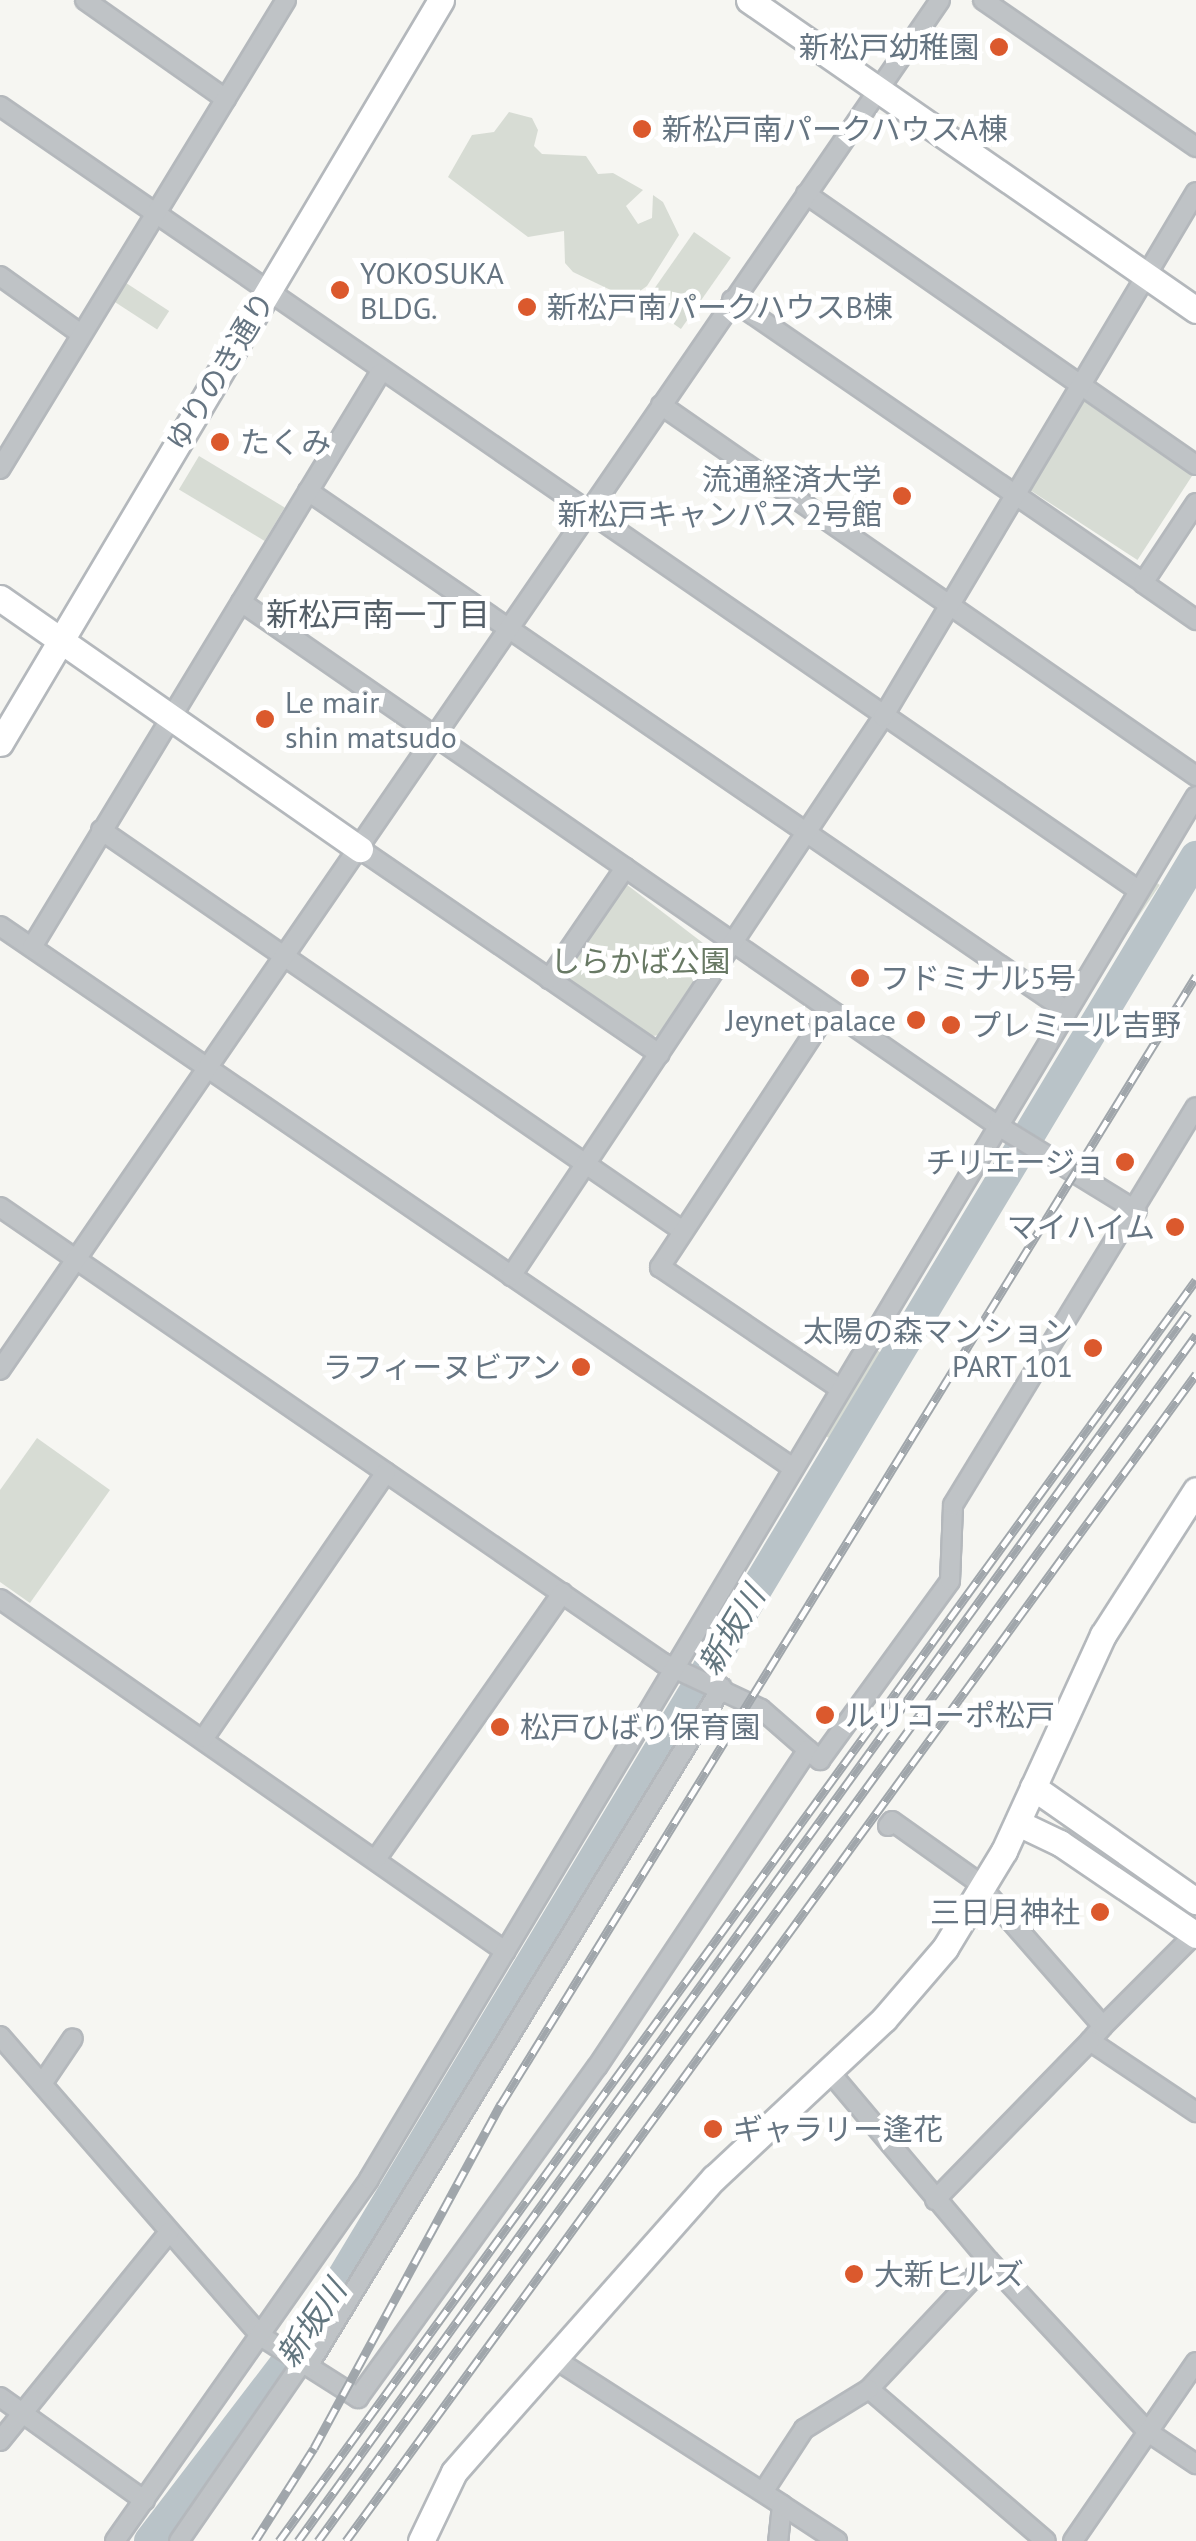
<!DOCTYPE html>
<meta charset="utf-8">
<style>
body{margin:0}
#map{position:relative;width:1196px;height:2541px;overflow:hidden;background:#f6f6f2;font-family:"PT Sans","Noto Sans JP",sans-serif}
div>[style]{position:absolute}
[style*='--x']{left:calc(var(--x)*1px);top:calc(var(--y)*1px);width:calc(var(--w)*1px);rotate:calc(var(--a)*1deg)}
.green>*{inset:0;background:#d7dcd4;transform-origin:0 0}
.river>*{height:32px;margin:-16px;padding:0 16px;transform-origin:16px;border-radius:16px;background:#b9c3c8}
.roads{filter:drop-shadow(2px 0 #b4b8bc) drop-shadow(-2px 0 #b4b8bc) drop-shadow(0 2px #b4b8bc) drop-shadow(0 -2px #b4b8bc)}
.street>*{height:18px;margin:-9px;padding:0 9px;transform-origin:9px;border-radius:9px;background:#bfc3c6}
.secondary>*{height:25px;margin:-12.5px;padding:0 12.5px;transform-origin:12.5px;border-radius:12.5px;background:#fff}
.rail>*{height:9px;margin-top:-4.5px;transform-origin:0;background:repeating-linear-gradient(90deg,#fff 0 15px,#a0a6ab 0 30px);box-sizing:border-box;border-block:2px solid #a0a6ab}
.dots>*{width:28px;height:28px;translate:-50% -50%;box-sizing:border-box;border:5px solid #fff;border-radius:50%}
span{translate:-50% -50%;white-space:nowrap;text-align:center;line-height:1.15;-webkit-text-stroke:10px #fff;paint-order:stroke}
.poi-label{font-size:30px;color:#667582}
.right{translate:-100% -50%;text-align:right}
.left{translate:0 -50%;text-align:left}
.street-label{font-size:30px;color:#667582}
.park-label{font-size:30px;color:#687964}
.neighbourhood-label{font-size:32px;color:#535e67}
.water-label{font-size:32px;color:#62767f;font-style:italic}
</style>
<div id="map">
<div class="green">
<i style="clip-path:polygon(509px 112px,532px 118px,538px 130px,534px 146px,542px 154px,586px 156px,598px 174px,613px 173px,643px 190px,626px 206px,638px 224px,652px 218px,653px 195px,663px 202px,679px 235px,647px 286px,623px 303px,619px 294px,573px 272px,565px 263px,564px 231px,528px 237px,448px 177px,472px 135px,494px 132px)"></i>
<i style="left:694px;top:232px;width:45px;height:87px;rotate:35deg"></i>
<i style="left:123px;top:281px;width:55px;height:22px;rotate:33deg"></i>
<i style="left:1080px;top:395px;width:138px;height:107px;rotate:33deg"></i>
<i style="left:199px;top:456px;width:100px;height:39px;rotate:31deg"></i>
<i style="left:1154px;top:881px;width:7px;height:109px;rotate:34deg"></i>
<i style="clip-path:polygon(626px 884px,716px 953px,661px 1035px,652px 1036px,567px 979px,566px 969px)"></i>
<i style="left:873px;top:1348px;width:14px;height:100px;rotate:30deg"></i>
<i style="clip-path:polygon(37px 1438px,110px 1490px,30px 1603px,0 1582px,0 1490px)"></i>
<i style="clip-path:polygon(1067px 1815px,1188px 1906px,1187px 1911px,1183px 1916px,1060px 1834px)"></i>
</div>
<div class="river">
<i style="--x:150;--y:2541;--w:263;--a:-52.6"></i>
<i style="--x:310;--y:2332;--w:1721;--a:-59.01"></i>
</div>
<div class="roads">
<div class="street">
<i style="--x:85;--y:0;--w:172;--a:35.1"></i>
<i style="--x:983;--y:0;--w:259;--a:34.6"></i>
<i style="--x:0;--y:106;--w:1382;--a:34.56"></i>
<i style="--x:806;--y:194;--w:475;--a:34.8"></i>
<i style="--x:0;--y:276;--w:100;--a:35.6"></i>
<i style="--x:732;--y:300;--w:499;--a:34.5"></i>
<i style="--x:1143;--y:583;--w:96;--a:-56.5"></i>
<i style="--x:661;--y:405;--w:651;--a:34.74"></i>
<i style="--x:0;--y:469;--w:549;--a:-58.62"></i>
<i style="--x:308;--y:491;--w:920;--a:34.42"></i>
<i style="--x:1143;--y:583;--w:65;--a:34.9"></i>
<i style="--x:241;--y:602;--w:919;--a:34.68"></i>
<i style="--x:997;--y:1125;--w:164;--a:31.6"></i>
<i style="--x:101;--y:830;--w:707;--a:34.57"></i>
<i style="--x:360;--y:849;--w:363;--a:34.4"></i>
<i style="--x:0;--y:926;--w:961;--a:34.35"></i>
<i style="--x:32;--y:947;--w:671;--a:-58.77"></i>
<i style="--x:549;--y:979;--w:135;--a:-55.6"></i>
<i style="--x:829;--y:1010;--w:308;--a:123.3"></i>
<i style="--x:660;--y:1267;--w:216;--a:34.1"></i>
<i style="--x:0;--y:1207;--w:805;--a:34.52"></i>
<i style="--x:663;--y:1663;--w:108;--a:25.1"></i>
<i style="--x:761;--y:1709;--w:62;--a:41.1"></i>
<i style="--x:511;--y:1276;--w:671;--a:-56.36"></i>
<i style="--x:883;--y:717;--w:611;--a:-59.2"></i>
<i style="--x:0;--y:1370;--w:1661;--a:-55.54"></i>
<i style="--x:0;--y:1599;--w:616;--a:34.88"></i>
<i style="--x:204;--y:1738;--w:322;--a:-55.6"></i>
<i style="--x:888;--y:1826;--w:6;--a:-51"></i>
<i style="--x:892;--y:1821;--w:102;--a:35.4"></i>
<i style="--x:975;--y:1880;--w:194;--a:48.8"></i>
<i style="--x:1103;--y:2026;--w:20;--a:131"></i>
<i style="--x:1090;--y:2041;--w:128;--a:33.8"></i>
<i style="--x:376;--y:1859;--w:325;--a:-55"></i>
<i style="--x:1103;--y:2026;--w:132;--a:-45"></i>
<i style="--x:0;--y:2036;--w:399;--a:49"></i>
<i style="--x:262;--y:2337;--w:114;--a:32.4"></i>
<i style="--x:358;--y:2398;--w:408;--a:-54.2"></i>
<i style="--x:597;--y:2067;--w:381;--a:-56.4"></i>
<i style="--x:808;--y:1750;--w:16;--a:40"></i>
<i style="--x:820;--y:1760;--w:221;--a:-54"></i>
<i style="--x:950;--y:1581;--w:76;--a:-87.7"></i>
<i style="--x:953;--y:1505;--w:466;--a:-58.6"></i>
<i style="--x:829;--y:2071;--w:248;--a:49.9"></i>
<i style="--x:989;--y:2261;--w:233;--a:47.1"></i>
<i style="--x:1148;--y:2432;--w:58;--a:33.7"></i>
<i style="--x:42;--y:2084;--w:55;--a:-56"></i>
<i style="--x:935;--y:2200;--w:222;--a:-45.7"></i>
<i style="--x:989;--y:2261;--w:175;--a:133.2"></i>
<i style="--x:869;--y:2389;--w:233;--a:40.7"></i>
<i style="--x:555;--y:2359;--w:270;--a:32.7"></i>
<i style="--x:782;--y:2505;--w:36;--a:96"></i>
<i style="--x:308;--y:2366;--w:795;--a:-58.63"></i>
<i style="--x:0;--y:2397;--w:178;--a:35.6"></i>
<i style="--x:0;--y:2441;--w:269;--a:-51"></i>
<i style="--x:763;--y:2492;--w:75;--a:-56.9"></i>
<i style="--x:804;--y:2429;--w:76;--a:-31.6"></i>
<i style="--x:782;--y:2505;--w:66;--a:33.2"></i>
<i style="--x:115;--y:2541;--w:442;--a:-54.9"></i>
<i style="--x:369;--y:2179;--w:1611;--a:-59.12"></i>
<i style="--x:179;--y:2541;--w:216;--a:-55.4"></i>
<i style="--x:1073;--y:2541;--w:217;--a:-55.5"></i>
</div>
<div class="secondary">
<i style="--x:749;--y:0;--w:544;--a:34.74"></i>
<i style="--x:0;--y:598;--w:439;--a:34.9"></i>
<i style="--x:0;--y:743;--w:864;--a:-59.31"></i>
<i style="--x:1033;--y:1787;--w:199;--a:35"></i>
<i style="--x:1018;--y:1823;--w:47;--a:25.5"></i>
<i style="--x:1060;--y:1843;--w:164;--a:34.1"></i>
<i style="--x:421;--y:2541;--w:76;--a:-64.4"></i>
<i style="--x:454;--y:2472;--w:64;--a:-48.8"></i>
<i style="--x:496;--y:2424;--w:329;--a:-48.5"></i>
<i style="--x:714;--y:2178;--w:233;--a:-43.1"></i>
<i style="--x:884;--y:2019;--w:94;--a:-49.3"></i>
<i style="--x:945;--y:1948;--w:114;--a:-58.7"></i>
<i style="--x:1004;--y:1851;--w:238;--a:-65.4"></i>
<i style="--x:1103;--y:1635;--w:172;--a:-57.3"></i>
</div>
</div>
<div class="rail">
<i style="--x:255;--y:2541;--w:110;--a:-57.6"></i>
<i style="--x:314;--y:2448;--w:392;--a:-61.5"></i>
<i style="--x:501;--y:2104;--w:1325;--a:-58.36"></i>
<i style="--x:279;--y:2541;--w:1559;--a:-53.98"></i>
<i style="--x:298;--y:2541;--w:1517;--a:-54.07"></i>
<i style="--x:318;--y:2541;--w:1492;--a:-53.94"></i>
<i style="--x:346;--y:2541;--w:1444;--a:-53.93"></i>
</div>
<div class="dots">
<i style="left:999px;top:47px;background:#db592d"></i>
<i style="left:642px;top:129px;background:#db592d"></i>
<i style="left:340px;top:290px;background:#db592d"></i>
<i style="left:527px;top:307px;background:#db592d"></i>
<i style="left:220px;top:442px;background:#db592d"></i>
<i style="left:902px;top:496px;background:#db592d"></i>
<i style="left:265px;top:719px;background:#db592d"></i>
<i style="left:860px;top:978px;background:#db592d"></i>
<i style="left:916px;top:1020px;background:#db592d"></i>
<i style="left:951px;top:1025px;background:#db592d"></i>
<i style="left:1125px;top:1162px;background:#db592d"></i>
<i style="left:1175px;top:1227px;background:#db592d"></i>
<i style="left:1093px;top:1348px;background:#db592d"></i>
<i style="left:581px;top:1367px;background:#db592d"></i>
<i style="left:825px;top:1715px;background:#db592d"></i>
<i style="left:500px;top:1727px;background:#db592d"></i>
<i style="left:1100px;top:1912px;background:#db592d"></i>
<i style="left:713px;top:2129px;background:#db592d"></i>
<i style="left:854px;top:2274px;background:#db592d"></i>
</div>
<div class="poi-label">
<span class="right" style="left:979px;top:47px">新松戸幼稚園</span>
<span class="left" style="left:662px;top:129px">新松戸南パークハウスA棟</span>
<span class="left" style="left:360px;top:290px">YOKOSUKA<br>BLDG.</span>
<span class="left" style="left:547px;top:307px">新松戸南パークハウスB棟</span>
<span class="left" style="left:240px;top:442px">たくみ</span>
<span class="right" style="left:882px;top:496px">流通経済大学<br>新松戸キャンパス 2号館</span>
<span class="left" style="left:285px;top:719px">Le mair<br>shin matsudo</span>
<span class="left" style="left:880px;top:978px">フドミナル5号</span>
<span class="right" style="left:896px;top:1020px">Jeynet palace</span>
<span class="left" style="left:971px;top:1025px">プレミール吉野</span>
<span class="right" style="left:1105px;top:1162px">チリエージョ</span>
<span class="right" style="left:1155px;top:1227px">マイハイム</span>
<span class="right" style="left:1073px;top:1348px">太陽の森マンション<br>PART 101</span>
<span class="right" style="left:561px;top:1367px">ラフィーヌビアン</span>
<span class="left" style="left:845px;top:1715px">ルリコーポ松戸</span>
<span class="left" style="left:520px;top:1727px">松戸ひばり保育園</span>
<span class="right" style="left:1080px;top:1912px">三日月神社</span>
<span class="left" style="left:733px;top:2129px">ギャラリー逢花</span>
<span class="left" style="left:874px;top:2274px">大新ヒルズ</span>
</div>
<div class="street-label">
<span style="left:220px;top:371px;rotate:-59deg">ゆりのき通り</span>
</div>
<div class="park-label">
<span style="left:640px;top:961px">しらかば公園</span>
</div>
<div class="neighbourhood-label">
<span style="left:378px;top:614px">新松戸南一丁目</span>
</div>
<div class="water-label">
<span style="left:731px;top:1630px;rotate:-59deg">新坂川</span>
<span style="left:311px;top:2323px;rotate:-56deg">新坂川</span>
</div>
</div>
